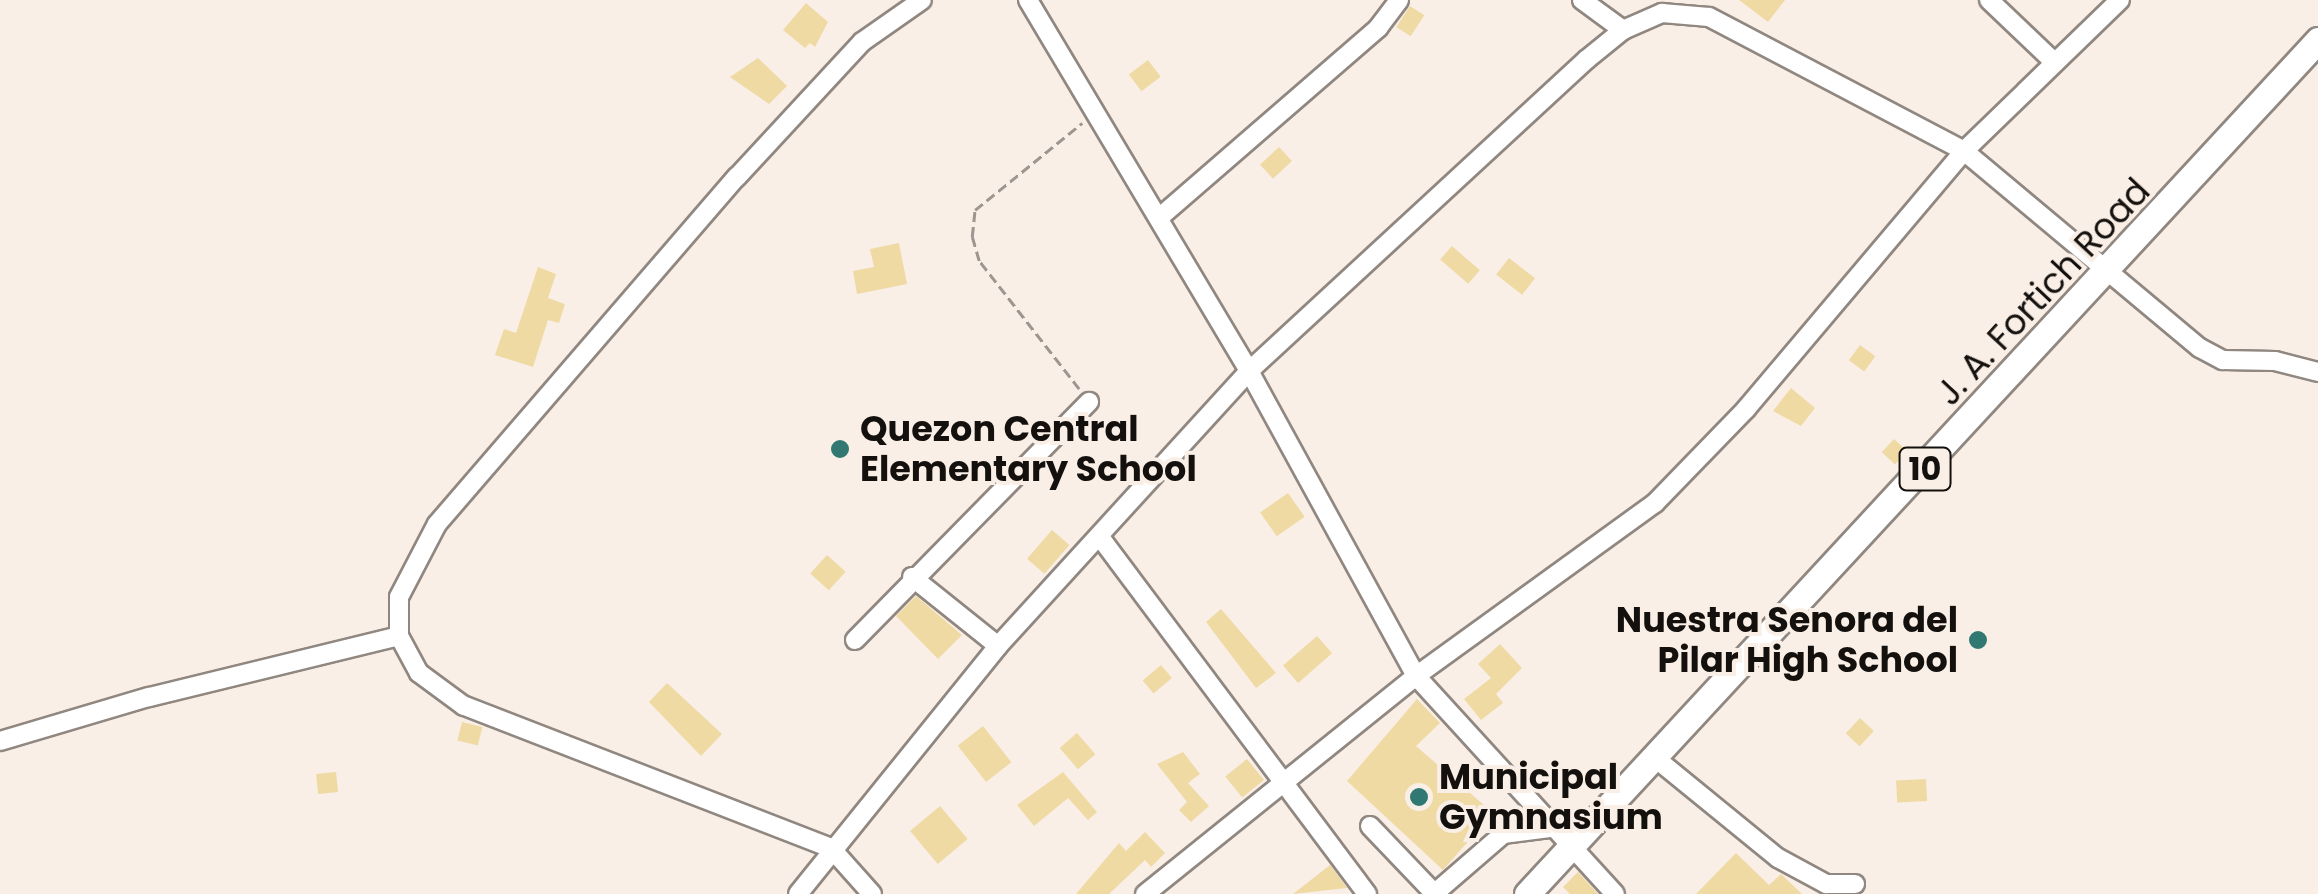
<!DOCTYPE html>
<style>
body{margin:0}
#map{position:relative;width:2318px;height:894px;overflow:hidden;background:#f9efe7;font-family:Poppins,sans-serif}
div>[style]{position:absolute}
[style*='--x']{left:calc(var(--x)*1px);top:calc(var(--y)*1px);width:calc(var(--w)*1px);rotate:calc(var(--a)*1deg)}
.building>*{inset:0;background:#efdaa4;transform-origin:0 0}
.path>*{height:2.5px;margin-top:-1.25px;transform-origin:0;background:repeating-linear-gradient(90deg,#9d958f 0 10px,transparent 0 15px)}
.roads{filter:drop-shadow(2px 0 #908780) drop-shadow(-2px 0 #908780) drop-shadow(0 2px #908780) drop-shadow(0 -2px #908780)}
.minor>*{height:18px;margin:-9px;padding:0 9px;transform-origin:9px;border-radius:9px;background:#fff}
.highway>*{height:25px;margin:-12.5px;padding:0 12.5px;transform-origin:12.5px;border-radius:12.5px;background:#fff}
.dots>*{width:28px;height:28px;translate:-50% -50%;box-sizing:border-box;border:5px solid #f9efe7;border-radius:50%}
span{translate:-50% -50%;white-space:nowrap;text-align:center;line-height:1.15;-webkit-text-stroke:8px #f9efe7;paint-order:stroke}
.shield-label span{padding:2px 8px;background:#f9efe7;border:2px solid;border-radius:8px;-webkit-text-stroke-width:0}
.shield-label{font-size:32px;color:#13100d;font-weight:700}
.street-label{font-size:35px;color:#13100d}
.poi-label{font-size:35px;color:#13100d;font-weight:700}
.left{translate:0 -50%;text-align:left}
.right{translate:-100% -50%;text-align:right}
</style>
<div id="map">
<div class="building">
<i style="clip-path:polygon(1739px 0,1785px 0,1768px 22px)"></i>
<i style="clip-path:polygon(806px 3px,828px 22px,815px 47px,810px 43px,805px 48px,783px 30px)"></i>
<i style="left:1410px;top:6px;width:17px;height:25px;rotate:33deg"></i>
<i style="clip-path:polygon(758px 58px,787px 86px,769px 104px,730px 77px)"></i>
<i style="left:1148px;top:60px;width:21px;height:24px;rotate:53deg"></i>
<i style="left:1279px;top:147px;width:19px;height:26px;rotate:47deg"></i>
<i style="clip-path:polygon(899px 243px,907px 284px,857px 294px,853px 271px,874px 267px,870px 249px)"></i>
<i style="left:1452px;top:246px;width:37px;height:18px;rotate:41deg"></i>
<i style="left:1509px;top:258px;width:33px;height:21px;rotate:38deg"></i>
<i style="clip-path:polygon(538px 267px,556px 274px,548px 298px,565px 304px,559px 323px,548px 320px,533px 367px,495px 355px,504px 329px,516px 333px)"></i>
<i style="left:1860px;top:345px;width:19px;height:19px;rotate:36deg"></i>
<i style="clip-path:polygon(1791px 388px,1815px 408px,1801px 426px,1773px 411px)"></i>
<i style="left:1894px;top:439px;width:18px;height:18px;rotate:43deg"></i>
<i style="left:1288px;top:493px;width:29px;height:34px;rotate:55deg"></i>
<i style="left:1052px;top:530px;width:23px;height:38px;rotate:41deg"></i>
<i style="left:827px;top:555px;width:25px;height:25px;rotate:42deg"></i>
<i style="clip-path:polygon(916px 596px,962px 635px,938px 659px,896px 616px)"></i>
<i style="clip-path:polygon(1221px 609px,1276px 673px,1256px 688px,1206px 622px)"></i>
<i style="left:1317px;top:636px;width:23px;height:45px;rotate:49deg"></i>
<i style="clip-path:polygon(1500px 644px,1522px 668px,1496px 694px,1503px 703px,1481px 720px,1464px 699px,1491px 678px,1478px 664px)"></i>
<i style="left:1161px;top:665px;width:17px;height:24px;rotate:50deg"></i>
<i style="clip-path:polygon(667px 683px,722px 734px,701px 756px,649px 702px)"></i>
<i style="clip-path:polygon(1417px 699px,1440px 723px,1416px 746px,1493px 813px,1443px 870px,1347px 781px)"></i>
<i style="left:1860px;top:718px;width:19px;height:21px;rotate:43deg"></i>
<i style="left:462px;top:722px;width:21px;height:19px;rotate:14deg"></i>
<i style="left:983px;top:726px;width:46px;height:32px;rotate:52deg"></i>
<i style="left:1077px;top:733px;width:28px;height:23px;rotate:49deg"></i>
<i style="clip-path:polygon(1183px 752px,1200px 774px,1188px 783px,1209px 806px,1191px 822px,1179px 810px,1187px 802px,1157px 764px)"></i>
<i style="left:1247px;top:759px;width:27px;height:28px;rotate:51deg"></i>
<i style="left:336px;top:772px;width:20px;height:20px;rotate:84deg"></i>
<i style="clip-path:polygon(1063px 772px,1097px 812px,1088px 820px,1068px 798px,1034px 826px,1017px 805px)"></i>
<i style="left:1926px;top:779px;width:22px;height:30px;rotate:87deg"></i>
<i style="left:940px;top:806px;width:43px;height:39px;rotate:50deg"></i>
<i style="clip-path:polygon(1145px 832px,1165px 853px,1151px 867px,1145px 860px,1109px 894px,1076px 894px,1119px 843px,1126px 851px)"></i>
<i style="clip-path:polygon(1736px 853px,1769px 885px,1781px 874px,1802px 894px,1696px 894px)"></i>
<i style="clip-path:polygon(1330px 865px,1347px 888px,1293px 894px)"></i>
<i style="clip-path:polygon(1578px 872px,1598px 894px,1570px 894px,1563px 887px)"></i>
</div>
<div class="path">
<i style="--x:1079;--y:389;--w:162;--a:-128"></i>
<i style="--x:979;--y:261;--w:25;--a:-106"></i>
<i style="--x:972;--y:237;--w:27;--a:-84"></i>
<i style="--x:975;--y:210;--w:138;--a:-39.1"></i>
</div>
<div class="roads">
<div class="minor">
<i style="--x:1028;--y:0;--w:432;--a:59.2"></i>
<i style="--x:1249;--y:371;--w:348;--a:61.3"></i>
<i style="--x:1416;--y:676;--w:295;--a:47.6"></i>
<i style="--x:1582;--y:0;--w:51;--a:36.2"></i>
<i style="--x:1989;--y:0;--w:90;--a:43.6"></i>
<i style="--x:1160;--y:217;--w:289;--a:-40.9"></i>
<i style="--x:1378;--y:28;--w:35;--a:-53"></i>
<i style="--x:1100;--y:537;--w:446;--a:53.2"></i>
<i style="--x:912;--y:577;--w:110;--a:38.7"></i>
<i style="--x:855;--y:640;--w:334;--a:-45.5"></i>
<i style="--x:0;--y:741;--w:155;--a:-16.5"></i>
<i style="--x:149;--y:697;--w:257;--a:-13.7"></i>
<i style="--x:1654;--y:757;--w:160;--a:39.2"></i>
<i style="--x:1778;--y:858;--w:55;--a:28.4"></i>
<i style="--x:1826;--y:884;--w:29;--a:0"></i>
<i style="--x:1370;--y:826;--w:94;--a:46.3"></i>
<i style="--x:1435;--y:893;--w:90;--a:-40.9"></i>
<i style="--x:1503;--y:834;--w:47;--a:-7.3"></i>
<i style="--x:798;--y:894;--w:319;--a:-51.1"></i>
<i style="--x:998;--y:646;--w:372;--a:-47.6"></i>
<i style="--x:1249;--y:371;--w:459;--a:-42.7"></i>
<i style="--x:1586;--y:60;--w:48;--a:-39"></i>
<i style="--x:1623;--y:30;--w:43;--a:-23.6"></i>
<i style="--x:1662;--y:13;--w:47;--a:4.9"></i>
<i style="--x:1709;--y:17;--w:288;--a:27.7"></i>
<i style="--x:1964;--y:151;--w:307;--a:39.9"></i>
<i style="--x:2200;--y:348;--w:26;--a:28"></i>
<i style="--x:2223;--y:360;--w:52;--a:1.1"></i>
<i style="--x:2275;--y:361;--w:44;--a:14.3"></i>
<i style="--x:872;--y:894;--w:62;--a:-131.7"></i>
<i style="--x:831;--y:848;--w:394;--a:-158.8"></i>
<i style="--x:464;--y:706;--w:56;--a:-143.7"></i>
<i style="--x:419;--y:673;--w:42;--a:-118.4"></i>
<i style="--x:399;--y:636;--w:39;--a:-90"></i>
<i style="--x:399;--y:597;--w:82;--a:-62.5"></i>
<i style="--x:437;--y:524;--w:459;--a:-49.2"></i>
<i style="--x:737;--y:177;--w:184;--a:-47.2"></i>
<i style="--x:862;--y:42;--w:73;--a:-35"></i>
<i style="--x:1145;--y:894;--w:348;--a:-38.8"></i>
<i style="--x:1416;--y:676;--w:295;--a:-35.9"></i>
<i style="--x:1655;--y:503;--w:131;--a:-45.9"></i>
<i style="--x:1746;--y:409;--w:338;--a:-49.8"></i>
<i style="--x:1964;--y:151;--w:217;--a:-44.1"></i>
</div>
<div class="highway">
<i style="--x:1527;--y:894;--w:1164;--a:-47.19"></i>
</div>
</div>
<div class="dots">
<i style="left:840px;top:449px;background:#307871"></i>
<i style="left:1978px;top:640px;background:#307871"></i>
<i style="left:1419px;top:797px;background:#307871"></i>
</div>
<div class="shield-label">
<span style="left:1925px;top:469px">10</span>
</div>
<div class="street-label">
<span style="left:2043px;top:292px;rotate:-47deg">J. A. Fortich Road</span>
</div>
<div class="poi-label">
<span class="left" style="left:860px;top:449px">Quezon Central<br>Elementary School</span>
<span class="right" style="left:1958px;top:640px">Nuestra Senora del<br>Pilar High School</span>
<span class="left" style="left:1439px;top:797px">Municipal<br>Gymnasium</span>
</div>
</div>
